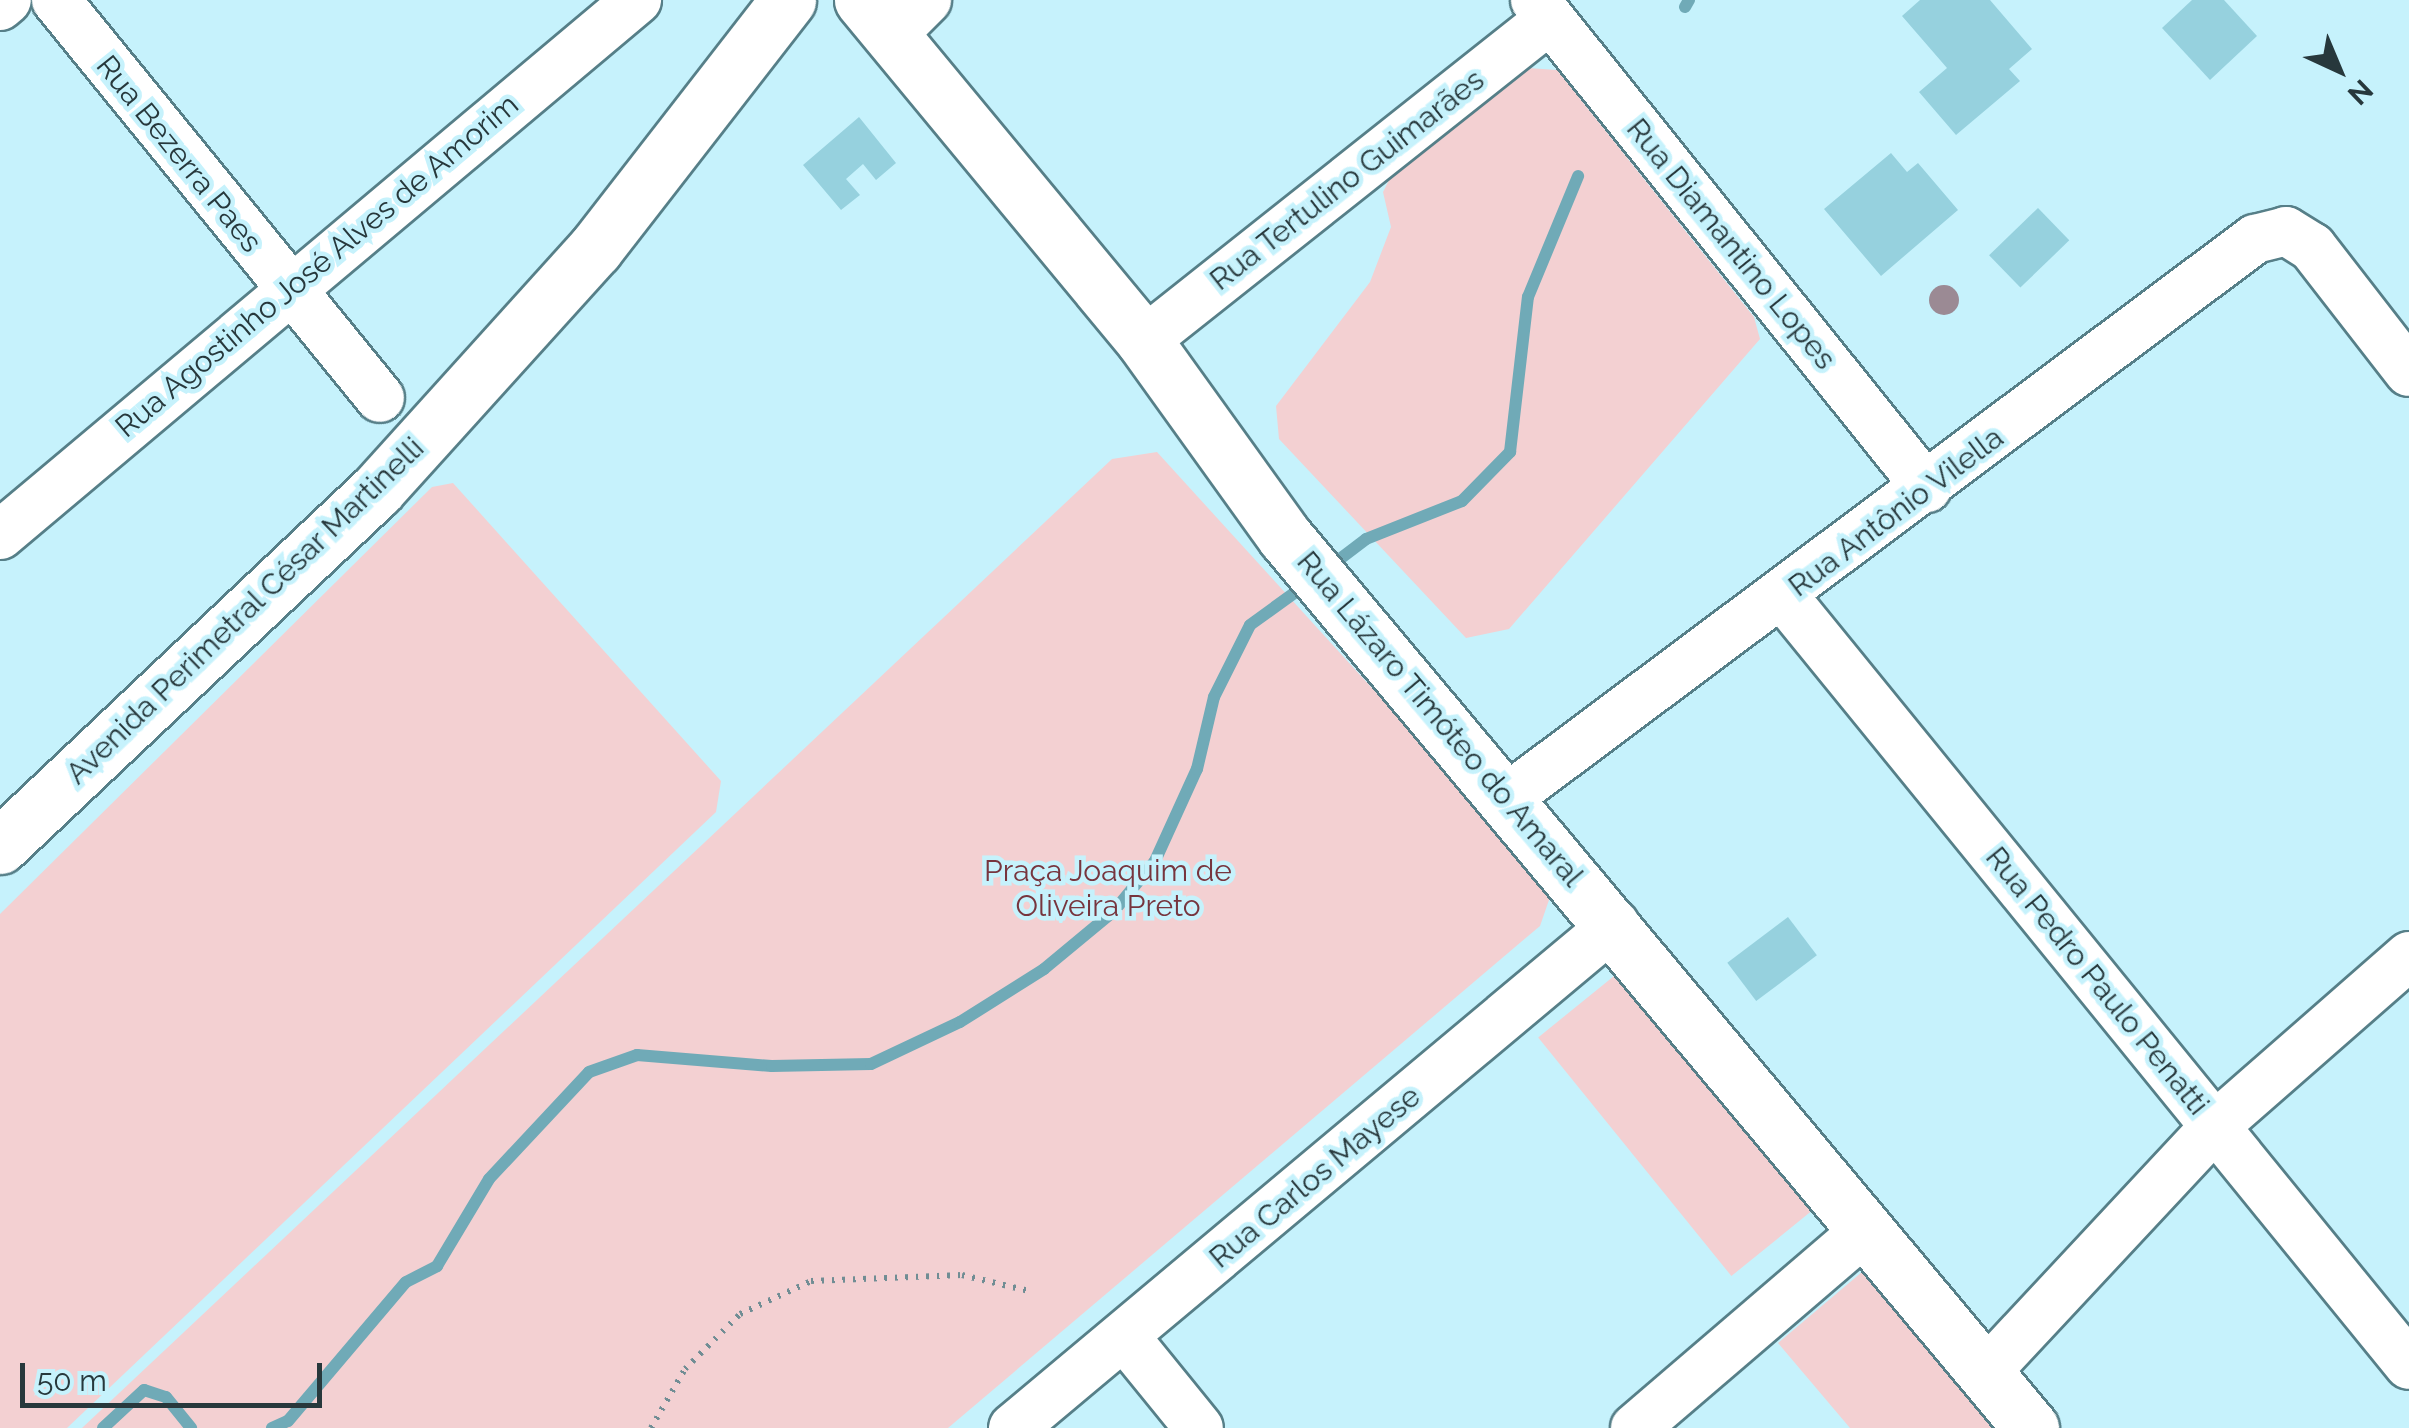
<!DOCTYPE html>
<meta charset="utf-8">
<style>
body{margin:0}
#map{position:relative;width:2409px;height:1428px;overflow:hidden;background:#c6f2fc;font-family:Raleway,sans-serif}
div>[style]{position:absolute}
[style*='--x']{left:calc(var(--x)*1px);top:calc(var(--y)*1px);width:calc(var(--w)*1px);rotate:calc(var(--a)*1deg)}
.green>*{inset:0;background:#f3d0d2;transform-origin:0 0}
.stream>*{height:12px;margin:-6px;padding:0 6px;transform-origin:6px;border-radius:6px;background:#70aab7}
.building>*{inset:0;background:#96d1de;transform-origin:0 0}
.path>*{height:6px;margin-top:-3px;transform-origin:0;background:repeating-linear-gradient(90deg,#708d94 0 2.5px,transparent 0 10.5px)}
.roads{filter:drop-shadow(2px 0 #567f88) drop-shadow(-2px 0 #567f88) drop-shadow(0 2px #567f88) drop-shadow(0 -2px #567f88)}
.minor>*{height:48px;margin:-24px;padding:0 24px;transform-origin:24px;border-radius:24px;background:#fff}
.secondary>*{height:55px;margin:-27.5px;padding:0 27.5px;transform-origin:27.5px;border-radius:27.5px;background:#fff}
.trees>*{width:30px;height:30px;margin:-15px;border-radius:50%;background:#9b8a94}
span{translate:-50% -50%;white-space:nowrap;text-align:center;line-height:1.15;-webkit-text-stroke:9px #c6f2fc;paint-order:stroke}
.street-label{font-size:30px;color:#27383c}
.park-label{font-size:30px;color:#77353e}
.north{position:absolute;left:2289px;top:20px;width:100px;height:100px;-webkit-text-stroke:8px #c6f2fc;paint-order:stroke;rotate:136deg;font-size:28px;font-weight:700;line-height:40px;text-align:center;color:#27383c}
.north::after{content:'';display:block;margin:auto;width:35px;height:45px;background:#27383c;clip-path:polygon(50% 0,100% 100%,50% 72%,0 100%)}
.scale{position:absolute;left:20px;top:1363px;width:302px;height:45px;box-sizing:border-box;border:5px solid #27383c;border-top:0;padding-left:12px;font-size:30px;line-height:35px;white-space:nowrap;color:#27383c;-webkit-text-stroke:8px #c6f2fc;paint-order:stroke}
</style>
<div id="map">
<div class="green">
<i style="clip-path:polygon(1528px 68px,1557px 70px,1754px 317px,1760px 339px,1509px 629px,1466px 638px,1279px 439px,1276px 406px,1370px 282px,1391px 227px,1383px 192px,1390px 178px)"></i>
<i style="clip-path:polygon(1157px 452px,1544px 877px,1549px 900px,1540px 926px,948px 1428px,82px 1428px,1112px 459px)"></i>
<i style="clip-path:polygon(453px 483px,721px 781px,716px 812px,67px 1428px,0 1428px,0 914px,432px 487px)"></i>
<i style="left:1619px;top:972px;width:307px;height:104px;rotate:51deg"></i>
<i style="clip-path:polygon(1862px 1272px,1993px 1428px,1850px 1428px,1778px 1343px)"></i>
</div>
<div class="stream">
<i style="--x:1685;--y:7;--w:8;--a:-60"></i>
<i style="--x:1328;--y:568;--w:48;--a:-37.3"></i>
<i style="--x:1366;--y:539;--w:103;--a:-21.6"></i>
<i style="--x:1462;--y:501;--w:69;--a:-45.6"></i>
<i style="--x:1510;--y:452;--w:156;--a:-83.4"></i>
<i style="--x:1528;--y:297;--w:131;--a:-67.5"></i>
<i style="--x:103;--y:1428;--w:56;--a:-42.8"></i>
<i style="--x:144;--y:1390;--w:23;--a:18"></i>
<i style="--x:166;--y:1397;--w:40;--a:51"></i>
<i style="--x:272;--y:1428;--w:17;--a:-24"></i>
<i style="--x:288;--y:1421;--w:182;--a:-49.7"></i>
<i style="--x:406;--y:1282;--w:35;--a:-27"></i>
<i style="--x:437;--y:1266;--w:101;--a:-59.1"></i>
<i style="--x:489;--y:1179;--w:146;--a:-46.9"></i>
<i style="--x:589;--y:1072;--w:51;--a:-19.5"></i>
<i style="--x:637;--y:1055;--w:135;--a:4.7"></i>
<i style="--x:772;--y:1066;--w:99;--a:-1.2"></i>
<i style="--x:871;--y:1064;--w:98;--a:-25.3"></i>
<i style="--x:960;--y:1022;--w:99;--a:-32.2"></i>
<i style="--x:1044;--y:969;--w:91;--a:-39.6"></i>
<i style="--x:1114;--y:911;--w:65;--a:-50.6"></i>
<i style="--x:1155;--y:861;--w:101;--a:-65.5"></i>
<i style="--x:1197;--y:769;--w:74;--a:-76.7"></i>
<i style="--x:1214;--y:697;--w:80;--a:-63.4"></i>
<i style="--x:1250;--y:625;--w:72;--a:-35.9"></i>
</div>
<div class="building">
<i style="clip-path:polygon(1920px 0,1990px 0,2032px 49px,2009px 69px,2020px 81px,1956px 135px,1919px 92px,1947px 68px,1902px 16px)"></i>
<i style="clip-path:polygon(2192px 0,2224px 0,2257px 36px,2210px 80px,2162px 28px)"></i>
<i style="clip-path:polygon(859px 117px,896px 163px,876px 180px,863px 164px,846px 179px,860px 195px,841px 210px,803px 165px)"></i>
<i style="clip-path:polygon(1891px 153px,1907px 172px,1918px 163px,1958px 210px,1881px 276px,1824px 209px)"></i>
<i style="left:2038px;top:208px;width:45px;height:68px;rotate:46deg"></i>
<i style="left:1788px;top:917px;width:48px;height:76px;rotate:53deg"></i>
</div>
<div class="path">
<i style="--x:651;--y:1428;--w:68;--a:-60"></i>
<i style="--x:685;--y:1369;--w:78;--a:-45"></i>
<i style="--x:740;--y:1314;--w:78;--a:-24.9"></i>
<i style="--x:811;--y:1281;--w:151;--a:-2.3"></i>
<i style="--x:962;--y:1275;--w:69;--a:13.4"></i>
</div>
<div class="roads">
<div class="minor">
<i style="--x:56;--y:0;--w:513;--a:50.85"></i>
<i style="--x:1535;--y:0;--w:626;--a:51.23"></i>
<i style="--x:0;--y:6;--w:9;--a:-41"></i>
<i style="--x:891;--y:36;--w:51;--a:-45"></i>
<i style="--x:1144;--y:341;--w:518;--a:-38.42"></i>
<i style="--x:0;--y:535;--w:832;--a:-40.03"></i>
<i style="--x:1784;--y:597;--w:990;--a:50.86"></i>
<i style="--x:1507;--y:798;--w:934;--a:-36.77"></i>
<i style="--x:2255;--y:239;--w:32;--a:-14"></i>
<i style="--x:2286;--y:231;--w:31;--a:32"></i>
<i style="--x:2312;--y:247;--w:158;--a:52.2"></i>
<i style="--x:1125;--y:1337;--w:117;--a:50.9"></i>
<i style="--x:1985;--y:1373;--w:338;--a:-47"></i>
<i style="--x:2215;--y:1126;--w:258;--a:-41.2"></i>
<i style="--x:1013;--y:1428;--w:785;--a:-39.94"></i>
<i style="--x:1635;--y:1428;--w:304;--a:-40.6"></i>
</div>
<div class="secondary">
<i style="--x:862;--y:0;--w:442;--a:50.4"></i>
<i style="--x:1144;--y:341;--w:241;--a:54.3"></i>
<i style="--x:1285;--y:537;--w:1162;--a:50.06"></i>
<i style="--x:0;--y:846;--w:519;--a:-43.36"></i>
<i style="--x:377;--y:490;--w:325;--a:-47.9"></i>
<i style="--x:595;--y:249;--w:315;--a:-52.2"></i>
</div>
</div>
<div class="trees">
<i style="left:1944px;top:300px"></i>
</div>
<div class="street-label">
<span style="left:179px;top:154px;rotate:51deg">Rua Bezerra Paes</span>
<span style="left:1347px;top:180px;rotate:-38deg">Rua Tertulino Guimarães</span>
<span style="left:1731px;top:244px;rotate:51deg">Rua Diamantino Lopes</span>
<span style="left:317px;top:266px;rotate:-40deg">Rua Agostinho José Alves de Amorim</span>
<span style="left:1896px;top:512px;rotate:-37deg">Rua Antônio Vilella</span>
<span style="left:245px;top:611px;rotate:-44deg">Avenida Perimetral César Martinelli</span>
<span style="left:1440px;top:719px;rotate:50deg">Rua Lázaro Timóteo do Amaral</span>
<span style="left:2097px;top:981px;rotate:51deg">Rua Pedro Paulo Penatti</span>
<span style="left:1315px;top:1177px;rotate:-40deg">Rua Carlos Mayese</span>
</div>
<div class="park-label">
<span style="left:1108px;top:888px">Praça Joaquim de<br>Oliveira Preto</span>
</div>
<div class="north">N</div>
<div class="scale">50 m</div>
</div>
